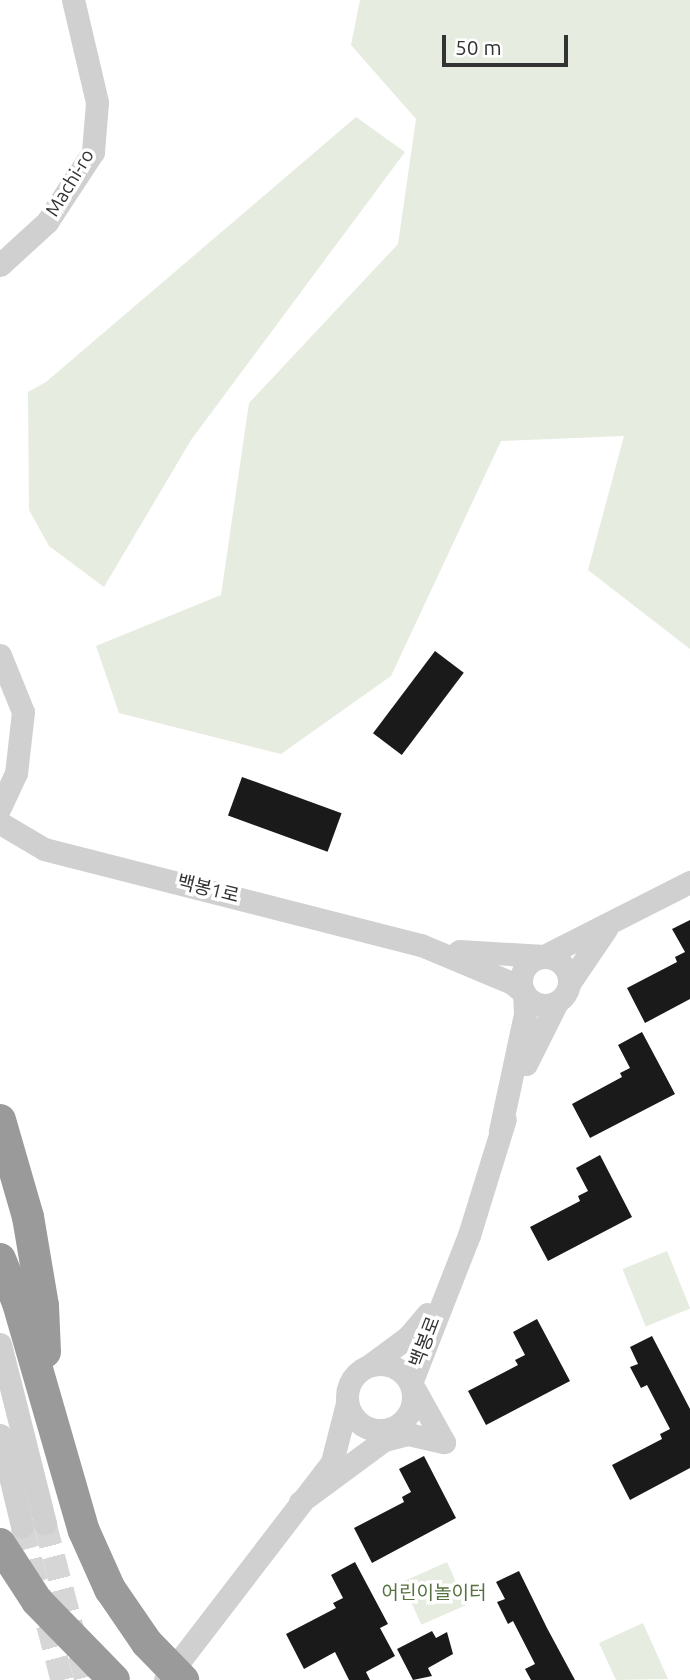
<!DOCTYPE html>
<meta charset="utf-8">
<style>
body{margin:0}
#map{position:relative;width:690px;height:1680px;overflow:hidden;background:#fff;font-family:Ubuntu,"Noto Sans KR",sans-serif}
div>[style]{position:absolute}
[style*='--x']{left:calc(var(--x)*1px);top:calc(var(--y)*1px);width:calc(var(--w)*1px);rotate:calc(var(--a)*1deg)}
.green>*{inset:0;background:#e6ecdf;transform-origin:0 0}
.building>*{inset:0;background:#1a1a1a;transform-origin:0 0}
.minor-tunnel>*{height:23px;margin-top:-11.5px;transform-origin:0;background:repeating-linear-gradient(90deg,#d6d6d6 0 23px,transparent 0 34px)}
.minor>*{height:23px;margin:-11.5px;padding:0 11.5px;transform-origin:11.5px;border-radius:11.5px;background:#d0d0d0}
.minor>.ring{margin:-11.5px;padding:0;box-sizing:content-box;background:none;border:23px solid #d0d0d0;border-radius:50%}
.highway>*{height:32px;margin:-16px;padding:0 16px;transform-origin:16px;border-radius:16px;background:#9a9a9a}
.highway-bridge>*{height:32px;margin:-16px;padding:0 16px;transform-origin:16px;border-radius:16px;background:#9a9a9a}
span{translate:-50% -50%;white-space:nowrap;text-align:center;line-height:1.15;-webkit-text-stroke:7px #fff;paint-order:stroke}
.street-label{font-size:19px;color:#333}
.park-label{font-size:19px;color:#56703f}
.scale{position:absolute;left:442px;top:35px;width:126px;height:32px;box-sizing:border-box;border:4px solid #333;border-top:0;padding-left:9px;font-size:21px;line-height:24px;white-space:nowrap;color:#333;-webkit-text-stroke:5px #fff;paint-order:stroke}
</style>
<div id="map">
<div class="green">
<i style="clip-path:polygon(360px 0,690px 0,690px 649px,588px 570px,624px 436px,501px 441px,391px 676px,281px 754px,119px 713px,96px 646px,221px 595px,249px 403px,398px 244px,416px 119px,351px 45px)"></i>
<i style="clip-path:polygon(356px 117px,405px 152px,191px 440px,104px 587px,49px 546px,29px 510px,28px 392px,46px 382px)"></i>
<i style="left:667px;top:1251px;width:62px;height:48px;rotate:68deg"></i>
<i style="left:447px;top:1562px;width:47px;height:49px;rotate:66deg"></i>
<i style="clip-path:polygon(643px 1623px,668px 1679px,616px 1680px,599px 1643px)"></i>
</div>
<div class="building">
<i style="left:435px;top:651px;width:36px;height:103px;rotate:37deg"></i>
<i style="left:242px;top:777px;width:106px;height:41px;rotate:20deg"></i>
<i style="clip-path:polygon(690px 920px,690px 999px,645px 1023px,627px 988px,677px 962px,675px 957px,685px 952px,672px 929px)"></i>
<i style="clip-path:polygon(642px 1032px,675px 1094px,590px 1138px,572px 1104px,622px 1077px,620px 1073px,630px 1068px,618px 1045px)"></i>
<i style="clip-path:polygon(600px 1155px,632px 1217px,548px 1261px,530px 1227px,580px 1201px,578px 1196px,588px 1191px,576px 1168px)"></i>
<i style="clip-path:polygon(537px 1319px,570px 1381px,486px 1425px,468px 1391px,518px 1365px,515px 1360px,525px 1355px,513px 1332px)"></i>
<i style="clip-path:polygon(652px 1336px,690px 1409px,690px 1468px,630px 1500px,612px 1465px,662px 1439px,660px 1434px,670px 1429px,647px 1385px,641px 1388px,630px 1367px,638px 1364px,630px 1347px)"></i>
<i style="clip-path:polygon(424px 1456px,456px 1518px,372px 1563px,354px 1528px,404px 1502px,402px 1497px,411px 1492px,399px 1469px)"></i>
<i style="clip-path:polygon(355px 1562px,388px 1624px,380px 1628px,395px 1656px,366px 1672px,370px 1680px,349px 1680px,335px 1652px,304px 1669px,286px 1634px,336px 1608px,333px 1603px,343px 1598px,331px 1575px)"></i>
<i style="clip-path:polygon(519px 1571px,547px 1628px,575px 1680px,531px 1680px,525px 1669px,535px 1664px,513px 1621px,508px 1624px,497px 1602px,505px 1599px,496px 1582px)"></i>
<i style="clip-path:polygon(432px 1631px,436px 1638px,447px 1632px,453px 1654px,428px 1668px,432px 1676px,413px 1680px,397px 1649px)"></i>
</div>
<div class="minor-tunnel">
<i style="--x:45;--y:1523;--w:162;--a:75.4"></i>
<i style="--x:22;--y:1526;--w:159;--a:75.4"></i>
</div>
<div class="minor">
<i style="--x:0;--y:265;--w:64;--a:-42.5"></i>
<i style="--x:47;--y:222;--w:84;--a:-56.7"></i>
<i style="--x:93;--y:152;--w:50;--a:-85.4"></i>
<i style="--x:97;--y:102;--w:105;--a:-103.2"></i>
<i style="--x:0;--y:655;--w:61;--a:68"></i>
<i style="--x:23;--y:712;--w:61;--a:96.5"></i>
<i style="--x:16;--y:773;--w:38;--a:115"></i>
<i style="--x:0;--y:823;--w:51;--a:30.6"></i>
<i style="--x:44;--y:849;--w:389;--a:14.3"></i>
<i style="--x:421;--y:945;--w:99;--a:22.7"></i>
<i style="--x:512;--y:983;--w:16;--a:40"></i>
<i style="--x:524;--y:993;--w:21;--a:87"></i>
<i style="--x:525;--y:1014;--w:120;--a:102.1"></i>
<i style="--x:459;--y:951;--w:85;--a:3.4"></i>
<i style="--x:544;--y:956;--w:164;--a:-26.9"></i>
<i class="ring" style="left:521px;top:957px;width:25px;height:25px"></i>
<i style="--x:570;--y:982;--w:64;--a:-55.8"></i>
<i style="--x:526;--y:1064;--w:69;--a:-63.4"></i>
<i style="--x:0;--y:1344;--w:185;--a:75.9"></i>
<i class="ring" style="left:347px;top:1364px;width:43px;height:43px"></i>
<i style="--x:370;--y:1365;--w:47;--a:-36.4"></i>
<i style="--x:408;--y:1337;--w:30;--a:-50"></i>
<i style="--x:0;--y:1435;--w:94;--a:76.4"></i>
<i style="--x:300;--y:1502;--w:104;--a:-36.4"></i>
<i style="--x:384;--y:1440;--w:25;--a:-14"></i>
<i style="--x:408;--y:1434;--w:37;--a:13"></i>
<i style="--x:444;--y:1442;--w:68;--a:-119.2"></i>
<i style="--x:411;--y:1383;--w:159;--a:-68.6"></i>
<i style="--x:469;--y:1235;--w:121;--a:-72.8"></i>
<i style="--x:165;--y:1680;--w:275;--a:-52.5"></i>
<i style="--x:332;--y:1462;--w:61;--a:-75.7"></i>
</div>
<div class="highway">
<i style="--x:0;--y:1120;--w:101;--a:73.9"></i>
<i style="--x:28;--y:1217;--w:90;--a:80.4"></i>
<i style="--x:43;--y:1306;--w:46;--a:87.5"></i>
<i style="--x:0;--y:1259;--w:48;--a:67.8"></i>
<i style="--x:18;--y:1303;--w:237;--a:73.9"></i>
<i style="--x:84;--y:1531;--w:64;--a:65.9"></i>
<i style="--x:110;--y:1589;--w:65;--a:55.6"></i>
<i style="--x:0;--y:1544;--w:68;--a:57"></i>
<i style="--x:37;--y:1601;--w:110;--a:45.7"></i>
</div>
<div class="highway-bridge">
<i style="--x:147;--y:1643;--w:52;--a:45.8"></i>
</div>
<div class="street-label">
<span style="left:70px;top:183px;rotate:-59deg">Machi-ro</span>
<span style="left:208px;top:889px;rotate:14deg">백봉1로</span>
<span style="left:425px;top:1342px;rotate:-69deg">백봉로</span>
</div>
<div class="park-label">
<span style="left:434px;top:1593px">어린이놀이터</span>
</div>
<div class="scale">50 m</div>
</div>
